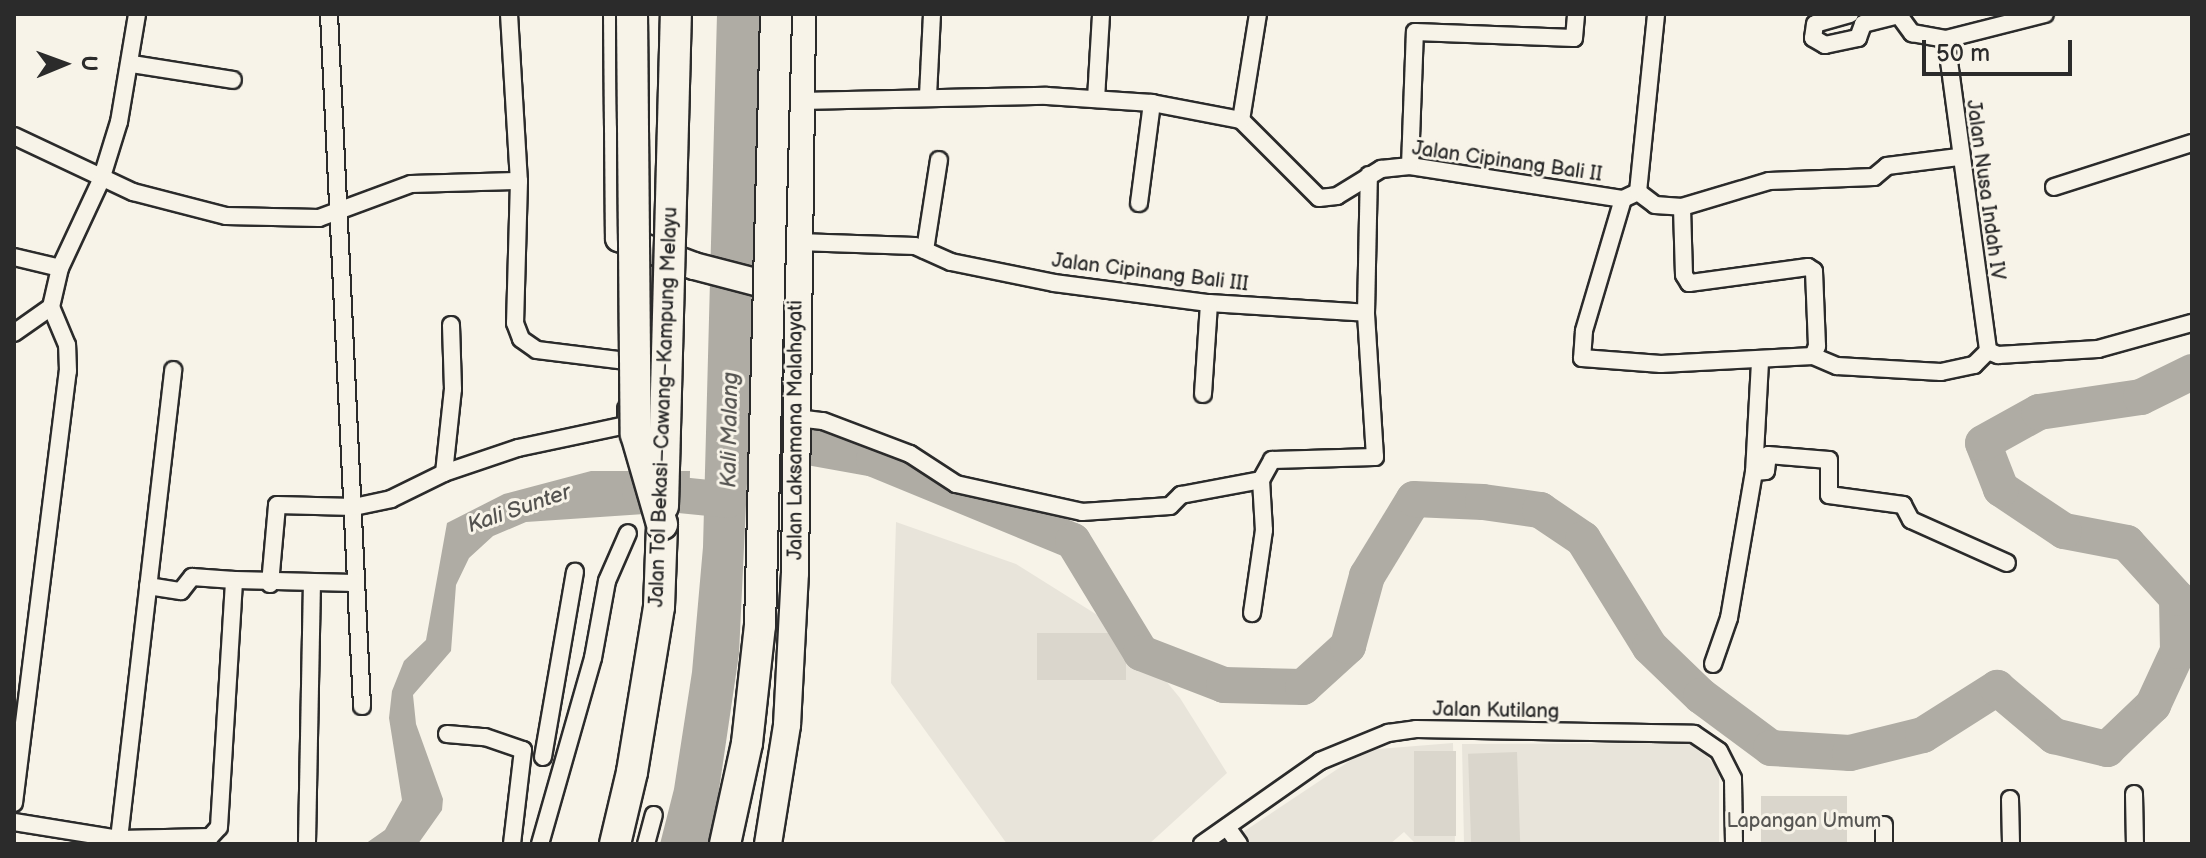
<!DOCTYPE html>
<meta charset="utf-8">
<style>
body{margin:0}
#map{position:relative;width:2206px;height:858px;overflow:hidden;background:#f7f3e8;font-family:"Balsamiq Sans",sans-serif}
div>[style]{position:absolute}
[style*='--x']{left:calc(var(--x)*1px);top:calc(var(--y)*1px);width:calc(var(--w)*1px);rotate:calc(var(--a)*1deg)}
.built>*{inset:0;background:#e8e4da}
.green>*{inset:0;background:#dad6cc;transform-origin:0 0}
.water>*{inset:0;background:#afaca4}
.river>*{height:36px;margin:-18px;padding:0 18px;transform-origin:18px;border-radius:18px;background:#afaca4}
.roads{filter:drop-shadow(2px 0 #2b2b2b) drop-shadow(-2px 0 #2b2b2b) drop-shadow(0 2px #2b2b2b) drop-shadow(0 -2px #2b2b2b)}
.street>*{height:16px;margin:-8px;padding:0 8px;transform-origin:8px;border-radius:8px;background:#f7f3e8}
.primary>*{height:26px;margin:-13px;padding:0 13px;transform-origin:13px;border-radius:13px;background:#f7f3e8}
.highway>*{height:30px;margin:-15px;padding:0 15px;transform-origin:15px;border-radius:15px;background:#f7f3e8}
.bridges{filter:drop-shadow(2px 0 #2b2b2b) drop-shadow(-2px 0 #2b2b2b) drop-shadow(0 2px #2b2b2b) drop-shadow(0 -2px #2b2b2b)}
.highway-bridge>*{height:30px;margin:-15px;padding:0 15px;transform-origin:15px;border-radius:15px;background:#f7f3e8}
span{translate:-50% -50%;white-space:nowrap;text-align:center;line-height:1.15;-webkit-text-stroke:6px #f7f3e8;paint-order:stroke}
.street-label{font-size:20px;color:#2b2b2b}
.park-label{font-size:20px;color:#575653}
.water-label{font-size:22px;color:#53524f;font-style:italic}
.frame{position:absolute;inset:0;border:16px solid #2b2b2b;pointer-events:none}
.north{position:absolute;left:24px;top:24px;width:80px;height:80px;-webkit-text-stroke:6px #f7f3e8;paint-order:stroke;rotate:89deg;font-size:22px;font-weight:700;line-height:32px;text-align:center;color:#2b2b2b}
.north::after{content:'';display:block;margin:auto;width:28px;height:36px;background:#2b2b2b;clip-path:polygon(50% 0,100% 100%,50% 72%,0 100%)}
.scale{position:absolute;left:1922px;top:40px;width:150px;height:36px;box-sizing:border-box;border:4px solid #2b2b2b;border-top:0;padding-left:10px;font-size:24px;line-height:28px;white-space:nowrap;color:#2b2b2b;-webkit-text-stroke:6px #f7f3e8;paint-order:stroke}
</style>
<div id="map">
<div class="built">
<i style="clip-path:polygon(896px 522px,1016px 564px,1126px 633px,1180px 698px,1227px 773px,1149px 844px,1007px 844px,891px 683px)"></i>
<i style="clip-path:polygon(1453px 743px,1455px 844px,1416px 844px,1404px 832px,1390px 844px,1247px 844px,1240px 834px,1366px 750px)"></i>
<i style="clip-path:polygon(1695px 743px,1719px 770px,1719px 844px,1464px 844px,1462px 744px)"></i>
</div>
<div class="green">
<i style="left:1126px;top:633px;width:47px;height:89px;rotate:90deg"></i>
<i style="left:1414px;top:751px;width:42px;height:85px"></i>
<i style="left:1517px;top:752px;width:91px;height:49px;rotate:88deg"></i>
<i style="left:1847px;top:796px;width:48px;height:86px;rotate:90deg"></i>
</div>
<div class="water">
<i style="clip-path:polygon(717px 14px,769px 14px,739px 654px,711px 844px,660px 844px,674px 789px,692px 672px,703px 547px)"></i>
<i style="clip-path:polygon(591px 471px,690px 471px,689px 511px,526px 522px,493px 536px,469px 558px,456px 585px,451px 651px,413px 695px,416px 724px,443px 799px,442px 810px,418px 844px,365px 844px,385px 830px,402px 800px,389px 718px,392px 691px,404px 661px,426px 640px,447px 523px,504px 494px)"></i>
</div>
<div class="river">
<i style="--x:730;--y:433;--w:146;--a:10.2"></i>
<i style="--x:874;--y:459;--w:215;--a:22.4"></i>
<i style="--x:1073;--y:541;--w:131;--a:58.7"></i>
<i style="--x:1141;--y:653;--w:89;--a:21.1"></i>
<i style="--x:1224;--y:685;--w:79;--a:1.5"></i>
<i style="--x:1303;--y:687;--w:61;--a:-42.3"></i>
<i style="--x:1348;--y:646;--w:73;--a:-74.8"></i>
<i style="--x:1367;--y:576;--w:90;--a:-58.6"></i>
<i style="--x:1414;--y:499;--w:69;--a:2.5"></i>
<i style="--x:1483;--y:502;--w:58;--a:8"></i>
<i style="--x:1540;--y:510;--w:52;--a:34"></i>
<i style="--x:1583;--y:539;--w:127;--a:58.2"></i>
<i style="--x:1650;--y:647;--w:71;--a:43.9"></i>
<i style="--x:1701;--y:696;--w:87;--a:36.6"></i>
<i style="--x:1771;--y:748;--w:79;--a:3.6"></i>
<i style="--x:1850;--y:753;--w:75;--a:-13.9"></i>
<i style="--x:1923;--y:735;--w:88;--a:-32.4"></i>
<i style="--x:1997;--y:688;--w:75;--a:40.1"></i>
<i style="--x:2054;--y:736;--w:55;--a:13.8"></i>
<i style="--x:2107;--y:749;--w:64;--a:-43.7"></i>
<i style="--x:2153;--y:705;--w:60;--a:-65.2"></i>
<i style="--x:2178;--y:651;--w:53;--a:-91.1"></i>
<i style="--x:2177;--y:598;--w:74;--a:-132.3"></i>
<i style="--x:2127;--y:543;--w:64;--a:-169.2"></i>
<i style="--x:2064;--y:531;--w:76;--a:-146.3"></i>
<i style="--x:2001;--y:489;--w:49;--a:-111.4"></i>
<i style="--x:1983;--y:443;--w:64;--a:-29"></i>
<i style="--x:2039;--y:412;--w:103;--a:-8.4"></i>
<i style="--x:2141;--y:397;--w:57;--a:-26.1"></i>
<i style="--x:640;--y:491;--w:88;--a:5.8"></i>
</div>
<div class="roads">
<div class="street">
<i style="--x:329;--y:14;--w:693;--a:87.27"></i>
<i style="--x:509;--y:14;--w:167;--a:86.6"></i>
<i style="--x:519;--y:181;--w:142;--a:91.6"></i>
<i style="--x:515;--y:323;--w:17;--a:69"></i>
<i style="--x:521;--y:339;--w:19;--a:35"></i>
<i style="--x:537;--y:350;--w:90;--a:7"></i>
<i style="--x:1850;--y:14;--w:36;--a:164"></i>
<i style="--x:1815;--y:24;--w:14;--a:98"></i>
<i style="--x:1813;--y:38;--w:14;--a:30"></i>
<i style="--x:1825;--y:45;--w:34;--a:-12"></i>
<i style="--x:1858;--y:38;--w:15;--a:-70"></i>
<i style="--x:1898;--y:14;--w:24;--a:54"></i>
<i style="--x:1912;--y:33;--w:35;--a:10"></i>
<i style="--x:1946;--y:39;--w:315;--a:82.3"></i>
<i style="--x:1988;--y:351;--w:11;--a:22"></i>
<i style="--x:1998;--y:355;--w:100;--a:-3.4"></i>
<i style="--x:2098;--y:349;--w:98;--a:-15.5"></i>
<i style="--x:1863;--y:24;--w:36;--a:-14"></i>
<i style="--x:1946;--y:39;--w:102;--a:-14.2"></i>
<i style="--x:132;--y:64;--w:102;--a:9"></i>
<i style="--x:928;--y:96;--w:82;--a:-87.2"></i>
<i style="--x:1096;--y:99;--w:85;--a:-86.6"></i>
<i style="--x:800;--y:101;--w:247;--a:-1.2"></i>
<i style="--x:1047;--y:96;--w:105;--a:3.8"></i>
<i style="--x:1152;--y:103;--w:91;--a:10.8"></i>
<i style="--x:1241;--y:120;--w:110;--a:45"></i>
<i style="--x:1319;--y:198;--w:18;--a:-6"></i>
<i style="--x:1337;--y:196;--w:52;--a:-31.5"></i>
<i style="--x:1381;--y:169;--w:29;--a:-6"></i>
<i style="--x:1410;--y:166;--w:216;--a:8.8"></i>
<i style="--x:1623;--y:199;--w:17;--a:-25"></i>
<i style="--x:1241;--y:120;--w:107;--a:-80.9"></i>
<i style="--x:14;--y:136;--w:132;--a:25.2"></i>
<i style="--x:133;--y:192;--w:96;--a:14.5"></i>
<i style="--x:226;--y:216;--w:93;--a:1.2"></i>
<i style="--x:319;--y:218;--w:98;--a:-20.3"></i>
<i style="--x:411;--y:184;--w:108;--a:-1.6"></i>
<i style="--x:1410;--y:166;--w:134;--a:-87.9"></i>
<i style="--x:1415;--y:32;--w:159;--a:2.2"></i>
<i style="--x:1574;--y:38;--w:24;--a:-85"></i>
<i style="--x:2054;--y:187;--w:145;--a:-17.7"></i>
<i style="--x:1638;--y:192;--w:21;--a:37"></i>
<i style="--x:1655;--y:205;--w:27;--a:4"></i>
<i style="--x:1682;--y:207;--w:91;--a:-16.6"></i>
<i style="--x:1769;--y:181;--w:105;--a:-2.2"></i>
<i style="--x:1874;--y:177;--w:17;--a:-40"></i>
<i style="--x:1887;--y:166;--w:72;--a:-7.2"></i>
<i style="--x:1638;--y:192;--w:179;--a:-84.2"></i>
<i style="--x:1623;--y:199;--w:138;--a:106.5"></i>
<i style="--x:1584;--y:331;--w:27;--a:94"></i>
<i style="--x:1582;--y:358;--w:79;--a:4.3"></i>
<i style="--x:1661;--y:364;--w:152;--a:-3"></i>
<i style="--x:1813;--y:356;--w:11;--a:-68"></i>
<i style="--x:1817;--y:346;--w:75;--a:-92.3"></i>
<i style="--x:1814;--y:271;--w:7;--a:-146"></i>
<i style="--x:1808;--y:267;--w:120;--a:172.3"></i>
<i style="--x:1689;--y:283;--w:9;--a:-122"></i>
<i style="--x:1684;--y:275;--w:68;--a:-91.7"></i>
<i style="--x:1139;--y:203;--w:101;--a:-82.6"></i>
<i style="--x:798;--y:242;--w:117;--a:2"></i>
<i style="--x:915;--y:246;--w:39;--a:24"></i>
<i style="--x:951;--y:262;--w:105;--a:11.5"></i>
<i style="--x:1054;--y:283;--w:156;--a:7.4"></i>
<i style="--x:1209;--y:303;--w:157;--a:3.6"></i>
<i style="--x:925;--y:250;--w:91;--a:-81.2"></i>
<i style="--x:14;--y:257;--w:47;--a:13.4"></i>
<i style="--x:14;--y:333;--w:45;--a:-35.1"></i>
<i style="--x:1813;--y:356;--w:26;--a:23"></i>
<i style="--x:1837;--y:366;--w:104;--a:3.3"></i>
<i style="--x:1941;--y:372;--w:34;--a:-12"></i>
<i style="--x:1974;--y:365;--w:20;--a:-45"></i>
<i style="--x:1760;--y:362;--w:110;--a:93.1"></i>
<i style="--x:1754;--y:472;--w:12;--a:-5"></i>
<i style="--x:1766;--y:471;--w:16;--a:-83"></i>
<i style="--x:1768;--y:455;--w:61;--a:4.7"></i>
<i style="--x:1829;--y:460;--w:35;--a:90"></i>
<i style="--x:1829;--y:495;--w:75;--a:7.7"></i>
<i style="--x:1903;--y:505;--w:17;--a:62"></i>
<i style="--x:1911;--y:520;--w:105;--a:24.1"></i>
<i style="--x:1203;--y:394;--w:91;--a:-86.2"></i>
<i style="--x:797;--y:418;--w:26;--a:7"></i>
<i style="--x:823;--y:421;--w:93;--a:20.8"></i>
<i style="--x:910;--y:454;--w:55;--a:33.1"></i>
<i style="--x:956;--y:484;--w:129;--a:12.5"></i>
<i style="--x:1082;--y:512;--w:88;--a:-3.9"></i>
<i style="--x:1170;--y:506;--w:16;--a:-45"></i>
<i style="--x:1181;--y:495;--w:81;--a:-10.6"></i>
<i style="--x:1261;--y:480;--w:50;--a:86.6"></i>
<i style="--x:1264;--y:530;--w:84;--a:98.2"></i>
<i style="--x:444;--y:473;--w:84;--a:-83.9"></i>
<i style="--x:453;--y:389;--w:64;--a:-91.8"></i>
<i style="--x:1261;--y:480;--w:23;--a:-61"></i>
<i style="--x:1272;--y:460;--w:103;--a:-1.7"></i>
<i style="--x:1375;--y:457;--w:144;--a:-93.6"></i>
<i style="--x:1366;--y:313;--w:138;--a:-88.8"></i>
<i style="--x:270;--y:584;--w:79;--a:-84.9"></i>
<i style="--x:277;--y:505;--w:77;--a:1.5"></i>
<i style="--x:354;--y:507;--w:38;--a:-12"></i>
<i style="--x:391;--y:499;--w:59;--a:-26.1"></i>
<i style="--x:444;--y:473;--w:78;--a:-18.7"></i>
<i style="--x:518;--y:448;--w:110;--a:-12"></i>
<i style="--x:626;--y:425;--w:16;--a:-90"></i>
<i style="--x:148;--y:586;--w:33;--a:9"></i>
<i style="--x:181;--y:591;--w:18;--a:-52"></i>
<i style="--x:192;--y:577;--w:42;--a:4.1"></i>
<i style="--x:1713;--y:664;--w:49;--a:-70.8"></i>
<i style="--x:1729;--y:618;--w:148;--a:-80.3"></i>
<i style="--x:447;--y:734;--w:38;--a:5"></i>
<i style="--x:485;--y:737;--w:40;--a:18.9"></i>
<i style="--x:523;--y:750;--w:95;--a:96.7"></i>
<i style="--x:543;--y:757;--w:188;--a:-80.2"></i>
<i style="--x:2134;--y:794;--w:50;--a:88.9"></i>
<i style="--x:2010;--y:799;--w:45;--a:88.7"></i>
<i style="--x:14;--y:803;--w:435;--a:-82.9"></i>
<i style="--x:68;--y:371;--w:26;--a:-92"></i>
<i style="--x:67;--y:345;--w:41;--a:-112.8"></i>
<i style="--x:51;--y:307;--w:40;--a:-77"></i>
<i style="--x:60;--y:268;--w:97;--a:-65"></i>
<i style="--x:101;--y:180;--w:61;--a:-72.8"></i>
<i style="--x:119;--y:122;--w:109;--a:-80.5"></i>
<i style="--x:14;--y:822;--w:106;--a:9.2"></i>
<i style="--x:119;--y:839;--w:91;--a:-1.3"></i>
<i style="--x:210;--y:837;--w:13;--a:-48"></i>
<i style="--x:219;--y:827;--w:247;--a:-86.5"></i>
<i style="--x:234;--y:580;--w:122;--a:1.4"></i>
<i style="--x:1884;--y:825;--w:19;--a:90"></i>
<i style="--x:1227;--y:827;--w:21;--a:55"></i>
<i style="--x:119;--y:839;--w:472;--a:-83.4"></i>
<i style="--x:307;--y:842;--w:260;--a:-88.9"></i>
<i style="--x:540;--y:844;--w:193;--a:-74.1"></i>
<i style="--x:593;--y:658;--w:78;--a:-79.7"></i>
<i style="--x:607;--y:581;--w:52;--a:-66.4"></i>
<i style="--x:646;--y:844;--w:30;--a:-75"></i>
<i style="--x:1202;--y:844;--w:144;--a:-35.1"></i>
<i style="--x:1320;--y:761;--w:74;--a:-22.4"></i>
<i style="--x:1388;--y:733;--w:28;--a:-8"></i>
<i style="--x:1416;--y:729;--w:278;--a:1"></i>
<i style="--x:1694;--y:734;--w:30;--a:34"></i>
<i style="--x:1719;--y:751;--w:31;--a:63"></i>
<i style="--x:1733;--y:779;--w:65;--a:89.1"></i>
</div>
<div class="primary">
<i style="--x:617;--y:14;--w:224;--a:89.5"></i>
<i style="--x:619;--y:238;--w:80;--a:20.5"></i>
<i style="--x:694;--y:266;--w:91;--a:14.6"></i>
<i style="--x:768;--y:844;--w:121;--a:-80.9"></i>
<i style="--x:787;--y:725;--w:152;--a:-87"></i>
<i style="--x:795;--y:573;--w:559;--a:-89.28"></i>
</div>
<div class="highway">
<i style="--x:615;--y:844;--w:74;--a:-76.7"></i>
<i style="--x:632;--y:772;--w:167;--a:-80.7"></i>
<i style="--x:659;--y:607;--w:83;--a:-87.9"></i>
</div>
</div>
<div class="bridges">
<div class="highway-bridge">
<i style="--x:632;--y:14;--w:420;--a:89.5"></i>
<i style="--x:636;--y:434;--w:94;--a:73.9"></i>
<i style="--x:663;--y:506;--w:492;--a:-88.5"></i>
<i style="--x:725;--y:844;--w:103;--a:-77.7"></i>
<i style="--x:747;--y:743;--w:118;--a:-83.7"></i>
<i style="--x:760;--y:626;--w:612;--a:-88.5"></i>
</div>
</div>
<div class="street-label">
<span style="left:1507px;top:162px;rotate:8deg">Jalan Cipinang Bali II</span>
<span style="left:1985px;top:190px;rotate:82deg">Jalan Nusa Indah IV</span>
<span style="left:1150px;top:273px;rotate:7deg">Jalan Cipinang Bali III</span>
<span style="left:664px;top:407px;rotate:-88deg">Jalan Tol Bekasi–Cawang–Kampung Melayu</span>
<span style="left:796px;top:430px;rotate:-90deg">Jalan Laksamana Malahayati</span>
<span style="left:1496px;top:711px;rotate:1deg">Jalan Kutilang</span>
</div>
<div class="park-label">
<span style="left:1804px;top:821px">Lapangan Umum</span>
</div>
<div class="water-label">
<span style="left:730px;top:430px;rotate:-89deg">Kali Malang</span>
<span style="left:519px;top:509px;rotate:-19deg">Kali Sunter</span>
</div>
<div class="frame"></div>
<div class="north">U</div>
<div class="scale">50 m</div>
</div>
